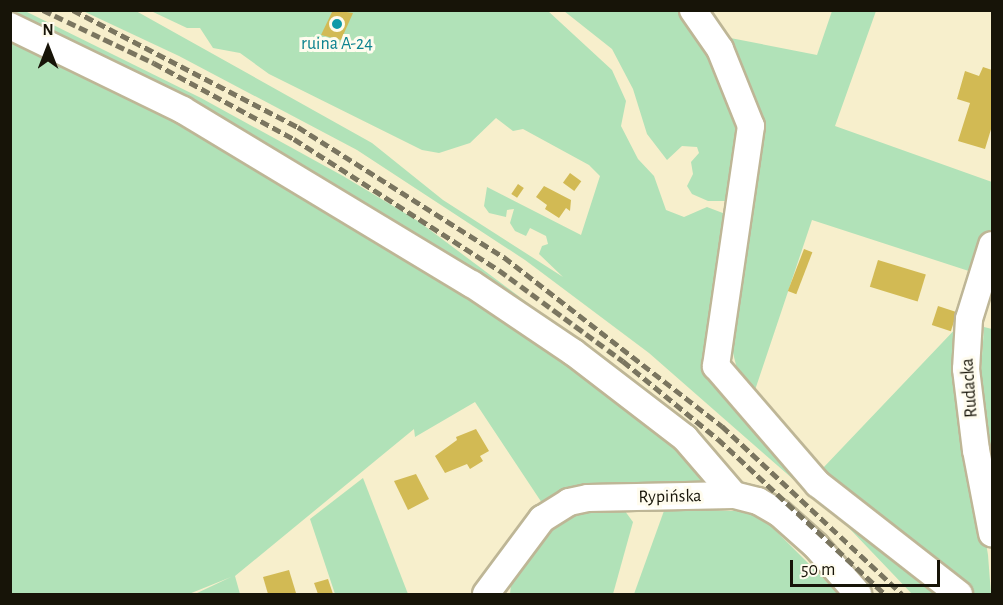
<!DOCTYPE html>
<meta charset="utf-8">
<style>
body{margin:0}
#map{position:relative;width:1003px;height:605px;overflow:hidden;background:#f7efcc;font-family:"Alegreya Sans",sans-serif}
div>[style]{position:absolute}
[style*='--x']{left:calc(var(--x)*1px);top:calc(var(--y)*1px);width:calc(var(--w)*1px);rotate:calc(var(--a)*1deg)}
.green>*{inset:0;background:#b1e2b8}
.building>*{inset:0;background:#d2ba54;transform-origin:0 0}
.roads{filter:drop-shadow(2px 0 #beb696) drop-shadow(-2px 0 #beb696) drop-shadow(0 2px #beb696) drop-shadow(0 -2px #beb696)}
.minor>*{height:26px;margin:-13px;padding:0 13px;transform-origin:13px;border-radius:13px;background:#fff}
.rail>*{height:4.5px;margin-top:-2.25px;transform-origin:0;background:repeating-linear-gradient(90deg,#7a755f 0 9px,transparent 0 13.5px)}
.dots>*{width:16px;height:16px;translate:-50% -50%;box-sizing:border-box;border:3px solid #fffcee;border-radius:50%}
span{translate:-50% -50%;white-space:nowrap;text-align:center;line-height:1.15;-webkit-text-stroke:6px #fffcee;paint-order:stroke}
.culture-label{font-size:18px;color:#0d838f}
.street-label{font-size:18px;color:#171408}
.frame{position:absolute;inset:0;border:12px solid #171408;pointer-events:none}
.north{position:absolute;left:18px;top:18px;width:60px;height:60px;-webkit-text-stroke:4px #fffcee;paint-order:stroke;rotate:0deg;font-size:16px;font-weight:700;line-height:24px;text-align:center;color:#171408}
.north::after{content:'';display:block;margin:auto;width:21px;height:27px;background:#171408;clip-path:polygon(50% 0,100% 100%,50% 72%,0 100%)}
.scale{position:absolute;left:790px;top:560px;width:150px;height:27px;box-sizing:border-box;border:3px solid #171408;border-top:0;padding-left:8px;font-size:18px;line-height:21px;white-space:nowrap;color:#171408;-webkit-text-stroke:4px #fffcee;paint-order:stroke}
</style>
<div id="map">
<div class="green">
<i style="clip-path:polygon(10px 11px,25px 11px,201px 98px,343px 176px,418px 221px,529px 304px,521px 311px,11px 23px)"></i>
<i style="clip-path:polygon(83px 11px,136px 11px,372px 143px,443px 200px,563px 277px,539px 254px,542px 246px,548px 244px,546px 236px,530px 228px,526px 236px,515px 231px,510px 223px,514px 209px,507px 210px,506px 217px,489px 213px,484px 206px,487px 187px,581px 235px,600px 176px,589px 165px,523px 129px,513px 131px,496px 118px,470px 143px,439px 153px,422px 150px,269px 74px,240px 53px,213px 48px,200px 28px,187px 28px,151px 11px,548px 11px,612px 70px,626px 101px,621px 126px,638px 159px,654px 176px,666px 210px,684px 217px,707px 207px,728px 215px,721px 377px,952px 594px,912px 594px,849px 528px,649px 353px,525px 260px,357px 150px,179px 56px)"></i>
<i style="clip-path:polygon(564px 11px,680px 11px,726px 77px,740px 127px,731px 201px,708px 201px,692px 194px,687px 186px,693px 174px,691px 162px,699px 153px,697px 147px,682px 146px,667px 160px,647px 134px,633px 89px,612px 49px)"></i>
<i style="clip-path:polygon(832px 11px,876px 11px,835px 126px,992px 182px,992px 231px,978px 274px,812px 220px,753px 396px,823px 468px,961px 323px,959px 382px,988px 555px,991px 594px,975px 594px,939px 573px,857px 497px,813px 470px,741px 385px,731px 345px,755px 133px,720px 36px,817px 55px)"></i>
<i style="clip-path:polygon(10px 40px,127px 90px,568px 358px,650px 415px,707px 479px,706px 484px,576px 490px,542px 503px,475px 402px,415px 437px,414px 429px,235px 576px,240px 594px,195px 594px,231px 577px,189px 594px,11px 594px)"></i>
<i style="clip-path:polygon(984px 327px,992px 329px,992px 485px,980px 385px)"></i>
<i style="clip-path:polygon(363px 478px,408px 594px,335px 594px,310px 519px)"></i>
<i style="clip-path:polygon(622px 507px,633px 522px,613px 594px,510px 594px,512px 575px,558px 514px)"></i>
<i style="clip-path:polygon(665px 508px,757px 512px,839px 594px,634px 594px)"></i>
</div>
<div class="building">
<i style="clip-path:polygon(333px 10px,353px 13px,341px 40px,321px 35px)"></i>
<i style="clip-path:polygon(983px 67px,992px 70px,992px 126px,985px 149px,958px 141px,970px 103px,957px 99px,965px 71px,979px 76px)"></i>
<i style="left:570px;top:173px;width:14px;height:12px;rotate:36deg"></i>
<i style="left:518px;top:184px;width:7px;height:12px;rotate:34deg"></i>
<i style="clip-path:polygon(544px 186px,571px 200px,570px 211px,566px 208px,559px 218px,545px 209px,547px 205px,536px 197px)"></i>
<i style="left:804px;top:249px;width:9px;height:45px;rotate:21deg"></i>
<i style="left:878px;top:260px;width:50px;height:28px;rotate:17deg"></i>
<i style="left:938px;top:306px;width:20px;height:20px;rotate:18deg"></i>
<i style="clip-path:polygon(476px 429px,489px 451px,480px 456px,483px 461px,470px 469px,467px 464px,445px 473px,435px 456px,457px 440px,456px 437px)"></i>
<i style="clip-path:polygon(416px 474px,429px 499px,408px 510px,394px 481px)"></i>
<i style="clip-path:polygon(289px 570px,296px 593px,268px 594px,263px 577px)"></i>
<i style="clip-path:polygon(328px 579px,333px 594px,318px 594px,314px 583px)"></i>
</div>
<div class="roads">
<div class="minor">
<i style="--x:693;--y:10;--w:47;--a:55.3"></i>
<i style="--x:720;--y:49;--w:83;--a:68.1"></i>
<i style="--x:751;--y:126;--w:243;--a:98.3"></i>
<i style="--x:716;--y:366;--w:156;--a:49.2"></i>
<i style="--x:818;--y:484;--w:179;--a:38"></i>
<i style="--x:10;--y:26;--w:192;--a:25.9"></i>
<i style="--x:183;--y:110;--w:337;--a:31.1"></i>
<i style="--x:472;--y:284;--w:122;--a:34"></i>
<i style="--x:573;--y:352;--w:141;--a:37.5"></i>
<i style="--x:685;--y:438;--w:75;--a:49.3"></i>
<i style="--x:992;--y:245;--w:77;--a:107.3"></i>
<i style="--x:969;--y:319;--w:50;--a:93.4"></i>
<i style="--x:966;--y:369;--w:82;--a:83"></i>
<i style="--x:976;--y:450;--w:85;--a:79.1"></i>
<i style="--x:486;--y:594;--w:94;--a:-53.3"></i>
<i style="--x:542;--y:519;--w:32;--a:-32"></i>
<i style="--x:569;--y:502;--w:19;--a:-12"></i>
<i style="--x:588;--y:498;--w:146;--a:-1.2"></i>
<i style="--x:734;--y:495;--w:25;--a:14"></i>
<i style="--x:758;--y:501;--w:24;--a:30"></i>
<i style="--x:779;--y:513;--w:50;--a:41.7"></i>
<i style="--x:816;--y:546;--w:64;--a:48.8"></i>
</div>
</div>
<div class="rail">
<i style="--x:43;--y:10;--w:123;--a:25.5"></i>
<i style="--x:154;--y:63;--w:159;--a:28.5"></i>
<i style="--x:294;--y:139;--w:243;--a:32.6"></i>
<i style="--x:499;--y:270;--w:154;--a:36.3"></i>
<i style="--x:623;--y:361;--w:123;--a:39.4"></i>
<i style="--x:718;--y:439;--w:228;--a:42.9"></i>
<i style="--x:73;--y:10;--w:254;--a:27.5"></i>
<i style="--x:298;--y:127;--w:244;--a:32.3"></i>
<i style="--x:504;--y:257;--w:276;--a:37.8"></i>
<i style="--x:722;--y:426;--w:246;--a:43"></i>
</div>
<div class="dots">
<i style="left:337px;top:24px;background:#0f9aa8"></i>
</div>
<div class="culture-label">
<span style="left:337px;top:44px">ruina A-24</span>
</div>
<div class="street-label">
<span style="left:970px;top:388px;rotate:-94deg">Rudacka</span>
<span style="left:670px;top:497px;rotate:-1deg">Rypińska</span>
</div>
<div class="frame"></div>
<div class="north">N</div>
<div class="scale">50 m</div>
</div>
